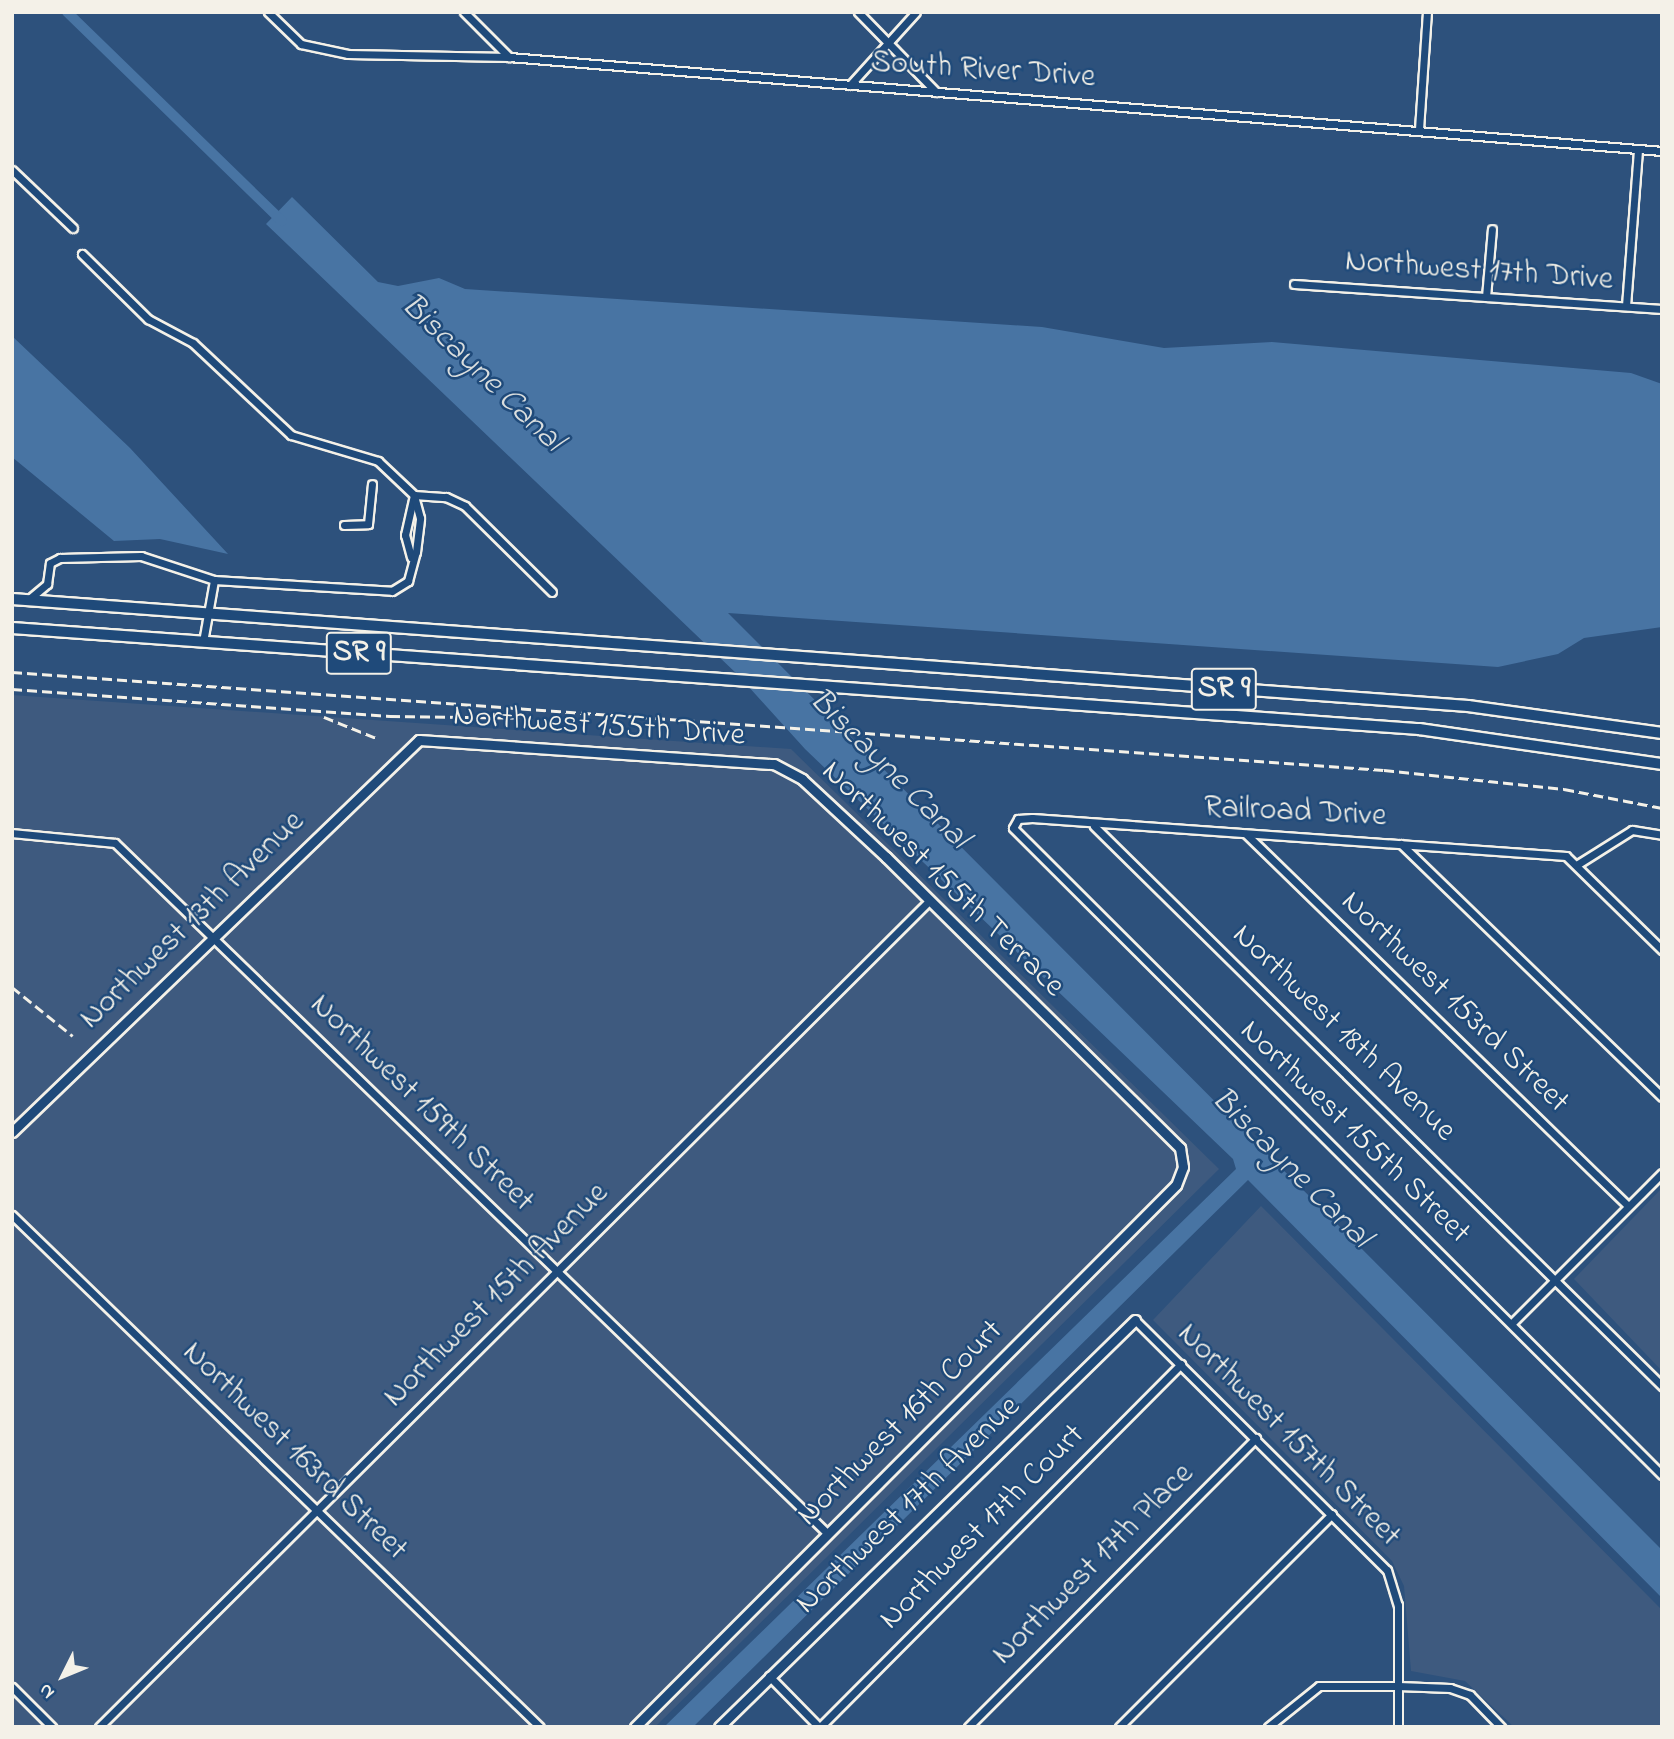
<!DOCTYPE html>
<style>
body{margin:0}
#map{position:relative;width:1674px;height:1739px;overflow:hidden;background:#2d517c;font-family:"Indie Flower",sans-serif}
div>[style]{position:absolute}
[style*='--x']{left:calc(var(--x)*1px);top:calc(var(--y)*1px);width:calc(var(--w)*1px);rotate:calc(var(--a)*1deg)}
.built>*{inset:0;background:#3e5a7f}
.water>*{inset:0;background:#4874a3}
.canal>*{height:10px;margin:-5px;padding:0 5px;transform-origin:5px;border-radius:5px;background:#4874a3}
.roads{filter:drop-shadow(2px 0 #f4f1e8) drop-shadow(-2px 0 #f4f1e8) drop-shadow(0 2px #f4f1e8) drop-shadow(0 -2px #f4f1e8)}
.minor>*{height:7px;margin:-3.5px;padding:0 3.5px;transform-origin:3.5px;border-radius:3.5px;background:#1f4a7a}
.tertiary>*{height:9px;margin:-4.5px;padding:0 4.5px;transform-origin:4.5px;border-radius:4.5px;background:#1f4a7a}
.primary>*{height:10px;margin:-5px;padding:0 5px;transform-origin:5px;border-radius:5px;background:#1f4a7a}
.rail>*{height:2.5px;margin-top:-1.25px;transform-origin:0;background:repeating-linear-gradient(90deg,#f4f1e8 0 10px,transparent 0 15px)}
span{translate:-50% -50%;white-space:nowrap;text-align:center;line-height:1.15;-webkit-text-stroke:5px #1f4a7a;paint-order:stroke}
.shield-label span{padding:2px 5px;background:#1f4a7a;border:2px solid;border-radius:5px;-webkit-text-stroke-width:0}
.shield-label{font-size:30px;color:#f4f1e8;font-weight:700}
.street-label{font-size:32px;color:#f4f1e8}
.water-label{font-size:33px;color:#dadede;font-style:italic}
.frame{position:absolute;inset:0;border:14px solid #f4f1e8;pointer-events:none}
.north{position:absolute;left:28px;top:1641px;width:70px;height:70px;-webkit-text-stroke:5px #1f4a7a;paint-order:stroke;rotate:227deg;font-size:19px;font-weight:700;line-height:28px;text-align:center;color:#f4f1e8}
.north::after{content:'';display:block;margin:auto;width:24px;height:32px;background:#f4f1e8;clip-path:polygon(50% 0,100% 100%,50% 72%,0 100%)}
</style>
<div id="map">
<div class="built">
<i style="clip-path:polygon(12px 695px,791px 749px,1219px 1169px,655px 1727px,12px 1727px)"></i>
<i style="clip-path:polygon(1662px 1188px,1662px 1371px,1574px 1279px)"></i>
<i style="clip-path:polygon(1261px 1206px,1662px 1610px,1662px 1727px,1514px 1727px,1465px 1681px,1411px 1671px,1404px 1586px,1392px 1561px,1153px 1320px)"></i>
</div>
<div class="water">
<i style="clip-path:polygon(292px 197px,378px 282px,398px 286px,439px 278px,465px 289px,1042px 327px,1164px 348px,1272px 342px,1631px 373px,1662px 384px,1662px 627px,1584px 638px,1558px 654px,1498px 667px,728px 613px,1662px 1550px,1662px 1598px,1248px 1180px,693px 1727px,664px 1727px,1236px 1169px,1233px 1159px,805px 749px,738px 675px,266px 224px)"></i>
<i style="clip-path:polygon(12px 336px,130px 448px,228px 554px,160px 539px,114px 541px,12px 457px)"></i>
</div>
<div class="canal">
<i style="--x:67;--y:12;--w:300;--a:44.2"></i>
</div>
<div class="roads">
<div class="minor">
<i style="--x:268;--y:12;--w:46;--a:44.1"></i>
<i style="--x:301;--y:44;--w:48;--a:12"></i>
<i style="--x:348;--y:54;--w:161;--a:1.1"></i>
<i style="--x:509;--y:57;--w:1157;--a:4.66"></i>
<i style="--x:464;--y:12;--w:64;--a:45"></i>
<i style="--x:858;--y:12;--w:112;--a:45.7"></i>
<i style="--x:850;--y:85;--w:98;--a:-47.9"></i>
<i style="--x:1419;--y:129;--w:117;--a:-86.1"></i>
<i style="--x:12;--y:170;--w:84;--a:43.6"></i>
<i style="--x:82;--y:254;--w:93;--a:44.6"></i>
<i style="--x:148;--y:319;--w:51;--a:28.1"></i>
<i style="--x:193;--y:343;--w:134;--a:43.2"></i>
<i style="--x:291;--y:435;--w:91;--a:16.6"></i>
<i style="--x:378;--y:461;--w:50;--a:43.4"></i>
<i style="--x:414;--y:495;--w:32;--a:4"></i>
<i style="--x:446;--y:497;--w:21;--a:25"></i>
<i style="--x:465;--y:506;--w:122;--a:44.7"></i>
<i style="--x:1294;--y:284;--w:369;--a:3.9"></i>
<i style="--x:1486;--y:297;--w:68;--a:-85"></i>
<i style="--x:1626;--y:306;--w:156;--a:-85.6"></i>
<i style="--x:344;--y:525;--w:24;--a:-2"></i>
<i style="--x:368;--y:524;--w:40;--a:-84.3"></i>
<i style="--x:411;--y:557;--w:23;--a:-105"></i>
<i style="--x:405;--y:535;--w:41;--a:-77.3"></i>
<i style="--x:28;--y:600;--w:25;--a:-40"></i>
<i style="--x:47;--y:584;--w:21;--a:-82"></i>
<i style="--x:50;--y:563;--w:11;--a:-27"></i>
<i style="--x:60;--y:558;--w:81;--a:-1.4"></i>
<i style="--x:141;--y:556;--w:77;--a:18.2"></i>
<i style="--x:214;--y:580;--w:178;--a:3.5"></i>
<i style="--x:392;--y:591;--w:19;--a:-32"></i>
<i style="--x:408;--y:581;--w:30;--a:-75"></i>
<i style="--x:416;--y:552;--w:34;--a:-83"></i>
<i style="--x:420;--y:518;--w:24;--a:-105"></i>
<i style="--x:203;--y:642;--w:63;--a:-79.9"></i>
<i style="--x:1094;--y:826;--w:798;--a:44.59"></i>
<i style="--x:12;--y:833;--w:103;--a:5.5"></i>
<i style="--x:115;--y:843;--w:991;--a:44.1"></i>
<i style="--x:1246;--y:834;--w:533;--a:44.24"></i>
<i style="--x:1401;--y:844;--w:363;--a:44.1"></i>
<i style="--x:1578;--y:864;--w:64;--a:-32.2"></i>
<i style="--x:1632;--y:830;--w:30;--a:9"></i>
<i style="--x:1662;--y:950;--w:134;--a:-135.6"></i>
<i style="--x:1566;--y:856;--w:535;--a:-175.93"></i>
<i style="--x:1032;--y:818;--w:14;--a:176"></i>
<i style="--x:1018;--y:819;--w:10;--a:119"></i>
<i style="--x:1013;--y:828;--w:916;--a:44.91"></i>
<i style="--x:12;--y:1215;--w:735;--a:44.12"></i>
<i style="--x:1135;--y:1320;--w:355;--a:44.8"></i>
<i style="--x:1387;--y:1570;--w:37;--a:73"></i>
<i style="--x:1398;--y:1605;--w:122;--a:90"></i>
<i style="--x:1512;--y:1323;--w:212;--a:-45"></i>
<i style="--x:769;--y:1676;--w:71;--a:45.6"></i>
<i style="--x:12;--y:1687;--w:57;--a:45"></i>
<i style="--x:99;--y:1727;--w:1172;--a:-44.86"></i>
<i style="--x:820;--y:1727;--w:512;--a:-45.16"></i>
<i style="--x:968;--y:1727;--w:408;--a:-45.1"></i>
<i style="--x:1119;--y:1727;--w:301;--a:-45"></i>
<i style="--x:1268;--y:1727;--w:65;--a:-38.8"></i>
<i style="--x:1319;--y:1686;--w:79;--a:0"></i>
<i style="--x:1398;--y:1686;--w:52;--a:2.2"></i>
<i style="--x:1450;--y:1688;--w:21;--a:19"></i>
<i style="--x:1470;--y:1695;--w:45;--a:45.9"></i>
</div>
<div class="tertiary">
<i style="--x:12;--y:1132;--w:565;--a:-43.92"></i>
<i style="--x:419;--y:740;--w:356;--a:3.9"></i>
<i style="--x:774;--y:764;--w:32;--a:28"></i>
<i style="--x:802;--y:779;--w:115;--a:42.9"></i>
<i style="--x:886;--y:857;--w:414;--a:44.7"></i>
<i style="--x:1180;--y:1148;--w:19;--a:81"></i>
<i style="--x:1183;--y:1167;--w:19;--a:111"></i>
<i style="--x:1176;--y:1185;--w:766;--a:134.95"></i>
<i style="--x:719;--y:1727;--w:582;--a:-44.37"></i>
</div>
<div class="primary">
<i style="--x:12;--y:599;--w:1460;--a:4.2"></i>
<i style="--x:1468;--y:706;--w:196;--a:7.9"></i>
<i style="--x:12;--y:628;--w:1411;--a:4.11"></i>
<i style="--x:1419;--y:729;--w:246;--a:8.2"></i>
</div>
</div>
<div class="rail">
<i style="--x:12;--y:672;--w:1375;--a:4.09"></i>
<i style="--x:1384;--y:770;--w:181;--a:6"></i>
<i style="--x:1564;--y:789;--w:100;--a:11"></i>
<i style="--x:12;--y:689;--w:379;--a:4.1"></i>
<i style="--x:390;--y:716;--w:143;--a:0.8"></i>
<i style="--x:324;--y:717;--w:56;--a:22"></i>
<i style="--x:12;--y:987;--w:78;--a:38.8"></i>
</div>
<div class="shield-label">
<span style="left:359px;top:653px">SR 9</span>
<span style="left:1224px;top:689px">SR 9</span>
</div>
<div class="street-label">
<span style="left:983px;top:71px;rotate:4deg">South River Drive</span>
<span style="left:1479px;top:272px;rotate:4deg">Northwest 17th Drive</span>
<span style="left:599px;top:727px;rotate:4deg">Northwest 155th Drive</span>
<span style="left:1295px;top:813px;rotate:3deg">Railroad Drive</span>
<span style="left:942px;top:880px;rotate:44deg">Northwest 155th Terrace</span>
<span style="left:193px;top:921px;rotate:-44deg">Northwest 13th Avenue</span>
<span style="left:1454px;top:1003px;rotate:44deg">Northwest 153rd Street</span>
<span style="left:1343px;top:1034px;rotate:44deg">Northwest 18th Avenue</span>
<span style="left:421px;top:1104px;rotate:44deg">Northwest 159th Street</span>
<span style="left:1354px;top:1133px;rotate:44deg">Northwest 155th Street</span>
<span style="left:497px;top:1296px;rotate:-45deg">Northwest 15th Avenue</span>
<span style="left:901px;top:1424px;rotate:-45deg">Northwest 16th Court</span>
<span style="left:1288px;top:1436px;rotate:45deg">Northwest 157th Street</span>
<span style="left:294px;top:1452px;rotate:44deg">Northwest 163rd Street</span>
<span style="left:909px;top:1506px;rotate:-44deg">Northwest 17th Avenue</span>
<span style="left:983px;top:1528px;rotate:-45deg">Northwest 17th Court</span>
<span style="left:1094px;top:1565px;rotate:-45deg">Northwest 17th Place</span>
</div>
<div class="water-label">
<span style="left:481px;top:374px;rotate:44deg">Biscayne Canal</span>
<span style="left:888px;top:770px;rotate:45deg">Biscayne Canal</span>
<span style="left:1290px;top:1169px;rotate:45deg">Biscayne Canal</span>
</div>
<div class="frame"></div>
<div class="north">N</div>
</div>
